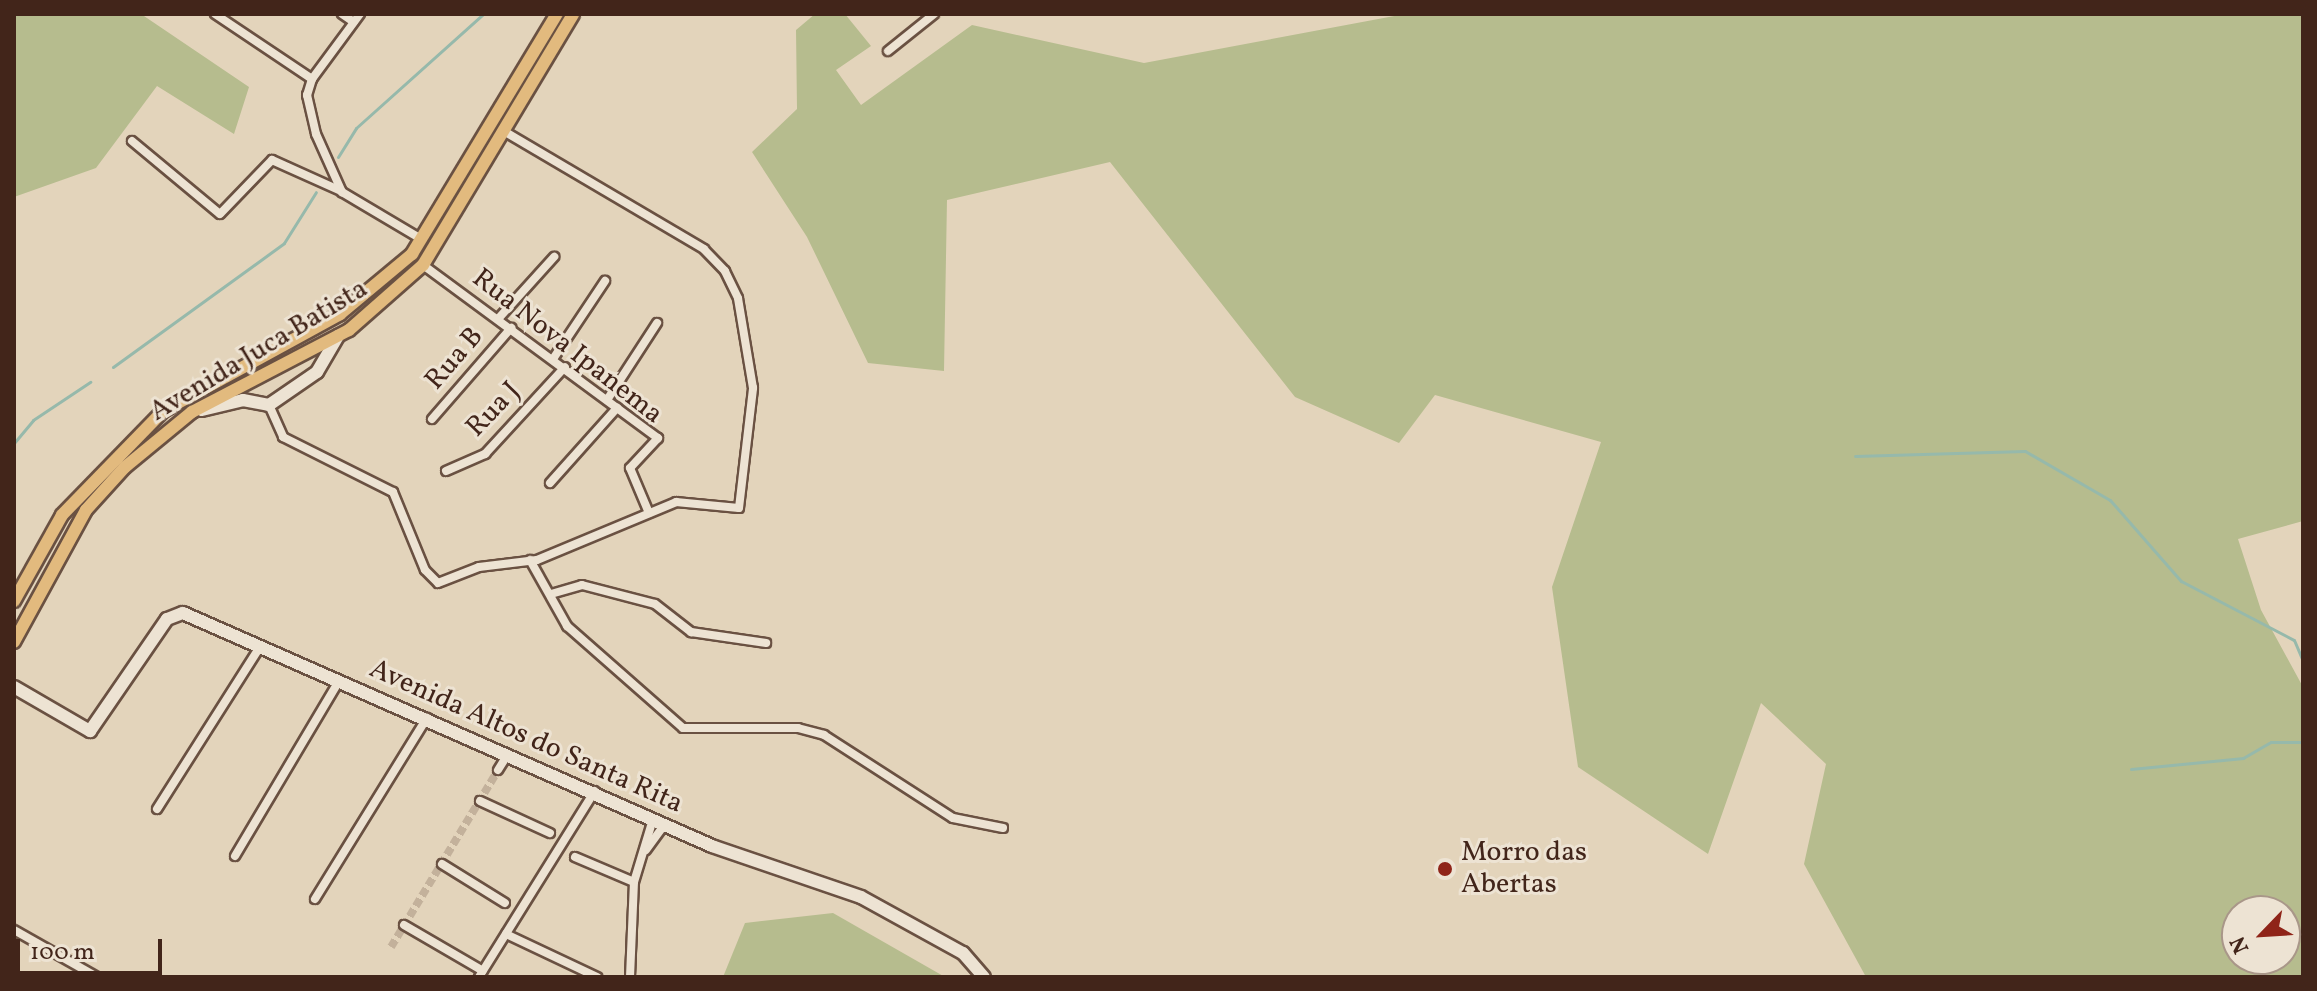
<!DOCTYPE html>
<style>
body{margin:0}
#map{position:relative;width:2317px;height:991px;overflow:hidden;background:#e3d4bb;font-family:Vollkorn,serif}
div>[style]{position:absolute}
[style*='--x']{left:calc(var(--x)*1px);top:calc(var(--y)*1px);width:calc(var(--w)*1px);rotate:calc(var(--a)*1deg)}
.green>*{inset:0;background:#b6bc8e}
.stream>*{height:3px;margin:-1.5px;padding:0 1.5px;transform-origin:1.5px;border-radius:1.5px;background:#96b9ab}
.street-tunnel>*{height:8px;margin-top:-4px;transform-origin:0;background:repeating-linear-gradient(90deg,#c3b19b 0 8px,transparent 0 12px)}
.roads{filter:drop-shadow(2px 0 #6a5142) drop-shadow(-2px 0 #6a5142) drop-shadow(0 2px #6a5142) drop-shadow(0 -2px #6a5142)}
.street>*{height:8px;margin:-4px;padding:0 4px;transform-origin:4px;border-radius:4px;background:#ede3d3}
.secondary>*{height:12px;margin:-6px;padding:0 6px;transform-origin:6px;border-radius:6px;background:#ede3d3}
.primary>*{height:12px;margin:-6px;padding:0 6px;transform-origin:6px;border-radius:6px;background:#e2ba7e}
.dots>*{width:22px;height:22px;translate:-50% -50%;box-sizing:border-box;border:4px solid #ede3d3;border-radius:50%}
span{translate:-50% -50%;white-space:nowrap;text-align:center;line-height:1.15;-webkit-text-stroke:6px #ede3d3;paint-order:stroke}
.street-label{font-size:28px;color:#42251a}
.poi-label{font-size:28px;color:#42251a}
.left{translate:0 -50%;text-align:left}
.frame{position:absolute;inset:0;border:16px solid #42251a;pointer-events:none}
.north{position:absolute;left:2221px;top:895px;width:80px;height:80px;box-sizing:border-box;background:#ede3d3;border:2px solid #a99789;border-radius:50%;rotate:245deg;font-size:22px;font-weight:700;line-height:32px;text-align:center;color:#42251a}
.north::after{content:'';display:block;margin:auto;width:28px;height:36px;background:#8f2418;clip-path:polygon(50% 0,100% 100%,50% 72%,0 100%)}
.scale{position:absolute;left:16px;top:939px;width:146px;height:36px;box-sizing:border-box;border:4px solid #42251a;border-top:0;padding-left:10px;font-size:24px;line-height:28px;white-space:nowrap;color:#42251a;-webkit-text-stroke:6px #ede3d3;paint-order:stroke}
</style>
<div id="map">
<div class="green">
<i style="clip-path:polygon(14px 14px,141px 14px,249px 87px,234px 134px,157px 86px,96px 168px,14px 197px)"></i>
<i style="clip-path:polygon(evenodd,815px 14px,845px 14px,871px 46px,836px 70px,861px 105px,972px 25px,1144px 63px,1405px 14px,2303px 14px,2303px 521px,2238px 539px,2261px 610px,2303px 687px,2303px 977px,1866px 977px,1804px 864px,1826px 764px,1761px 703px,1708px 854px,1578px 767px,1552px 587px,1601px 442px,1435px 395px,1399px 443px,1295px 397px,1110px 162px,947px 200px,944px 371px,868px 363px,807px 237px,752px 152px,797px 109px,796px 30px,815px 14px,2237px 911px,2285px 911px,2285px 959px,2237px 959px,2237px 911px)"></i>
<i style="clip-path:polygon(833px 913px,945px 977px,723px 977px,745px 923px)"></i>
</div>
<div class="stream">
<i style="--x:338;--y:157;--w:34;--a:-58"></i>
<i style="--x:356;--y:128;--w:171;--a:-41.9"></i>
<i style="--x:113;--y:367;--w:211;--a:-35.9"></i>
<i style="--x:284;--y:243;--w:60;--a:-57.9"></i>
<i style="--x:14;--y:443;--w:30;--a:-50"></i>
<i style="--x:33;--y:420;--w:69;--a:-33.7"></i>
<i style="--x:1855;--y:456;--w:170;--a:-1.7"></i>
<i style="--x:2025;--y:451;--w:98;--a:30"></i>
<i style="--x:2110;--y:500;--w:108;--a:48.8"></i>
<i style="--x:2181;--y:581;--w:127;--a:27.6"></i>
<i style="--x:2294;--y:640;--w:23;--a:67"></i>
<i style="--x:2131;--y:769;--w:113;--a:-5.6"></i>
<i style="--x:2243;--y:758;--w:32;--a:-30"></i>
<i style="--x:2271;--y:742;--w:32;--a:0"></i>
</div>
<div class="street-tunnel">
<i style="--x:391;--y:947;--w:207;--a:-58.8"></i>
</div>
<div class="roads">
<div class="street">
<i style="--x:215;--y:14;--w:117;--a:33.8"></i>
<i style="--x:342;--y:14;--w:14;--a:34"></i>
<i style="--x:360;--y:14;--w:81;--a:126.4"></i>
<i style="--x:312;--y:79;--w:17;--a:107"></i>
<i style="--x:307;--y:95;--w:40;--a:77"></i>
<i style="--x:316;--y:134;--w:64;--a:65.9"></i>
<i style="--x:342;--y:192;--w:92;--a:30.7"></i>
<i style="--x:888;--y:51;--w:59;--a:-38.8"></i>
<i style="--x:132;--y:141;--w:114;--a:39.7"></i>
<i style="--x:220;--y:214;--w:75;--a:-46.1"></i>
<i style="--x:272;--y:160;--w:76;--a:24.2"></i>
<i style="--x:423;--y:265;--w:292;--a:36.4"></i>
<i style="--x:658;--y:438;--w:41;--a:133"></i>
<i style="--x:630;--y:468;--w:49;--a:67.1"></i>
<i style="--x:498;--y:319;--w:84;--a:-47.9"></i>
<i style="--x:553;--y:359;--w:94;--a:-56.3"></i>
<i style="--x:607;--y:400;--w:92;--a:-57"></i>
<i style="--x:269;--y:405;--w:35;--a:66"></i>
<i style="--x:283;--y:437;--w:123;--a:26.6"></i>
<i style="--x:393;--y:492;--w:84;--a:67.7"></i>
<i style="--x:425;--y:570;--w:18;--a:45"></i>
<i style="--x:438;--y:583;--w:44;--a:-21.3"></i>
<i style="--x:479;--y:567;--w:58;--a:-6.9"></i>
<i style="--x:537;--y:560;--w:151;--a:-22.6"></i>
<i style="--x:676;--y:502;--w:63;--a:5.4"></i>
<i style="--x:739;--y:508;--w:121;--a:-83.3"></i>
<i style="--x:753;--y:388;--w:91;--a:-99.5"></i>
<i style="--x:738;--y:298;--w:30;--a:-116"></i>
<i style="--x:725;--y:271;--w:30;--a:-134"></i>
<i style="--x:704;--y:249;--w:232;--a:-149.5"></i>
<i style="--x:432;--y:419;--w:121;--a:-49"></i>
<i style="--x:446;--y:471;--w:43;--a:-23.6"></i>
<i style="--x:485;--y:454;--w:118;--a:-47.4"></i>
<i style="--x:550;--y:483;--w:101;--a:-48.2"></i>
<i style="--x:530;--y:560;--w:76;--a:60.7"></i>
<i style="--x:567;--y:626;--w:154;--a:41.3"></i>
<i style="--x:683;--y:728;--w:115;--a:0"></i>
<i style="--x:798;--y:728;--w:27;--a:15"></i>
<i style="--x:824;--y:735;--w:153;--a:32.8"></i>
<i style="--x:953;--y:818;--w:51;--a:11.3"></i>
<i style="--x:551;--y:594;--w:32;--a:-16"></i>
<i style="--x:582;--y:585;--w:75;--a:14.6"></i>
<i style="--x:655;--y:604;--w:46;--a:37.9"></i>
<i style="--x:691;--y:632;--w:76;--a:8.3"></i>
<i style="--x:498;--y:770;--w:19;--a:-58"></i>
<i style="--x:480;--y:801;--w:77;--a:24.6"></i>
<i style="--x:157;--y:809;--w:191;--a:-57.6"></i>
<i style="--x:646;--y:850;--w:32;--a:-54"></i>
<i style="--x:235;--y:856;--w:204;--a:-59.3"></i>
<i style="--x:575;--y:857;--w:64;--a:23"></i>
<i style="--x:442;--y:864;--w:74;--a:31.8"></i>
<i style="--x:315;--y:899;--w:213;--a:-58.3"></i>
<i style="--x:404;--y:925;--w:91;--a:30.2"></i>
<i style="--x:14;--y:930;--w:95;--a:29.5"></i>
<i style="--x:506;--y:934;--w:101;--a:25.3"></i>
<i style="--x:479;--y:977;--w:219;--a:-58.1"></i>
<i style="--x:630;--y:977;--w:95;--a:-87.6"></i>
<i style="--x:634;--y:882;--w:66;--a:-73.2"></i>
</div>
<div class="secondary">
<i style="--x:202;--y:410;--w:42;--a:-13.7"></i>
<i style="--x:243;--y:400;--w:26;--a:11"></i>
<i style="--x:269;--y:405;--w:58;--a:-34.5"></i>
<i style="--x:317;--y:372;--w:42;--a:-59.7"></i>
<i style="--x:14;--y:687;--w:88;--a:30.1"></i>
<i style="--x:90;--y:731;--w:136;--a:-55.5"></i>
<i style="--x:167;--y:619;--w:17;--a:-21"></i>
<i style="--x:183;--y:613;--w:578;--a:23.77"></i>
<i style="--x:712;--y:846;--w:157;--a:18.9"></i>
<i style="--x:861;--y:897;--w:116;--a:28.8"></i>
<i style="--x:963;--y:953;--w:32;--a:49"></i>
</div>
<div class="primary">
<i style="--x:14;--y:601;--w:98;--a:-60.8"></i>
<i style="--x:62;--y:515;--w:145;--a:-45.8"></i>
<i style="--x:163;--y:411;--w:202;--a:-28.7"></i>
<i style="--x:340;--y:314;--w:94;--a:-39.8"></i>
<i style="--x:412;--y:254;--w:280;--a:-58.9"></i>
<i style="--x:14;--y:642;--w:150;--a:-61.4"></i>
<i style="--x:86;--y:510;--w:58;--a:-47.8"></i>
<i style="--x:125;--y:467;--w:87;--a:-39.4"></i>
<i style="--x:192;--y:412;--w:177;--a:-27.6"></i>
<i style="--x:349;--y:330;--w:98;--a:-41.3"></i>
<i style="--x:423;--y:265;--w:292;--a:-59.1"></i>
</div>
</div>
<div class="dots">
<i style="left:1445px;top:869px;background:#8f2418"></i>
</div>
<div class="street-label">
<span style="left:567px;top:347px;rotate:38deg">Rua Nova Ipanema</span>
<span style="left:259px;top:351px;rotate:-31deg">Avenida Juca Batista</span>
<span style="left:455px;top:359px;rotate:-49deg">Rua B</span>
<span style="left:494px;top:410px;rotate:-46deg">Rua J</span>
<span style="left:526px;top:737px;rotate:24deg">Avenida Altos do Santa Rita</span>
</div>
<div class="poi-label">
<span class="left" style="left:1461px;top:869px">Morro das<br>Abertas</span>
</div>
<div class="frame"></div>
<div class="north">N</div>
<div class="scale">100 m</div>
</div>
